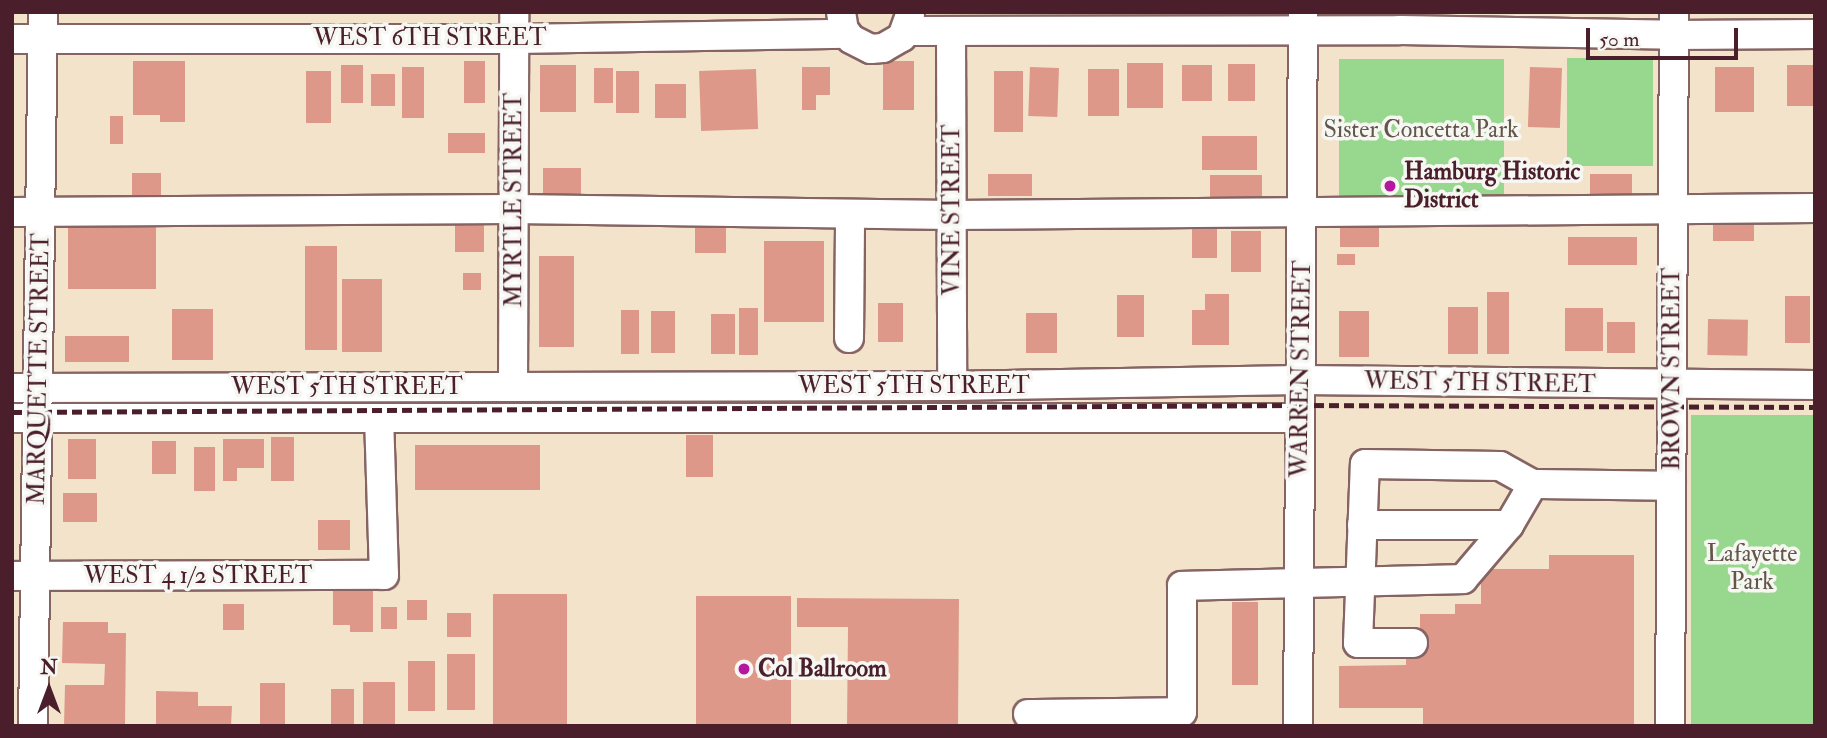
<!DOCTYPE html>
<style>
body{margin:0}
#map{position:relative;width:1827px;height:738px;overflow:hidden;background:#f3e3cb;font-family:"IM FELL Double Pica",serif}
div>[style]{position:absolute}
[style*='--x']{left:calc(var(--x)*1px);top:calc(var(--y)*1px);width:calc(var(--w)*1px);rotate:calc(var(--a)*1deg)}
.green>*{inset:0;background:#98d78e;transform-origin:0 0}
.building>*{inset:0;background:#de9889;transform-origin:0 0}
.roads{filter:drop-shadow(2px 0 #856463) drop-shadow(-2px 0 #856463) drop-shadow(0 2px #856463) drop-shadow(0 -2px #856463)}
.minor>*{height:28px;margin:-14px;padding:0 14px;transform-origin:14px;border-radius:14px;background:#fff}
.rail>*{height:5px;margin-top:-2.5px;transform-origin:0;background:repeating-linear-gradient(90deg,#4a1f2b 0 10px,transparent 0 15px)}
.dots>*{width:19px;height:19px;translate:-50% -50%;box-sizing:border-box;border:4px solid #f6f6f2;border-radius:50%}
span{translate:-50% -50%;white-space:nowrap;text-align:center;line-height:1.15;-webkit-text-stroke:7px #f6f6f2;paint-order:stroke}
.street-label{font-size:24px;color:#4a1f2b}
.park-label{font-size:24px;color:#615649}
.poi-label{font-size:24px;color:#4a1f2b;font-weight:700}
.left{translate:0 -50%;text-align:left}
.frame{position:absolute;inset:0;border:14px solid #4a1f2b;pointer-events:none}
.north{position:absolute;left:14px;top:654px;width:70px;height:70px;-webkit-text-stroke:5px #f6f6f2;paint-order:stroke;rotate:0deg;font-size:19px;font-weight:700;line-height:28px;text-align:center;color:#4a1f2b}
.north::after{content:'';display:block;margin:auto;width:24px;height:32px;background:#4a1f2b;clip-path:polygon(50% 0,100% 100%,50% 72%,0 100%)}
.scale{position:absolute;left:1586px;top:28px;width:152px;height:32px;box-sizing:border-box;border:4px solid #4a1f2b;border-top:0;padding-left:9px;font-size:21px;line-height:24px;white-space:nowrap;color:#4a1f2b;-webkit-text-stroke:5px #f6f6f2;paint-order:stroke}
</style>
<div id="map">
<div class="green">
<i style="left:1567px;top:58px;width:86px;height:108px"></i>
<i style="left:1339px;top:59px;width:165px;height:140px"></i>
<i style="left:1691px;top:415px;width:124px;height:311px"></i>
</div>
<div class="building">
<i style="clip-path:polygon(133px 61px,185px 61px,185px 122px,160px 122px,160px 115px,133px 115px)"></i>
<i style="left:464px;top:61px;width:21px;height:42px"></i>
<i style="left:883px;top:61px;width:31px;height:49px"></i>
<i style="left:1127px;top:63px;width:36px;height:45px"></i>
<i style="left:1228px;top:64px;width:27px;height:37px"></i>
<i style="left:341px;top:65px;width:22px;height:38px"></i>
<i style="left:540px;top:65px;width:36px;height:47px"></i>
<i style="left:1182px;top:65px;width:30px;height:36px"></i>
<i style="left:1787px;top:65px;width:28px;height:41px"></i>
<i style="left:402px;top:67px;width:22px;height:51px"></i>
<i style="clip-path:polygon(802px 67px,830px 67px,830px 95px,816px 95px,816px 110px,802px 110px)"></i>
<i style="left:1030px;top:67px;width:29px;height:49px;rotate:2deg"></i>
<i style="left:1530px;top:67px;width:32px;height:60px;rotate:2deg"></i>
<i style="left:1715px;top:67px;width:39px;height:45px"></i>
<i style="left:594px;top:68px;width:19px;height:35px"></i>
<i style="left:756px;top:69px;width:60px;height:57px;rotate:88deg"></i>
<i style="left:1088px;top:69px;width:31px;height:47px"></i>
<i style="left:306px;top:71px;width:25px;height:52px"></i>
<i style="left:616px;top:71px;width:23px;height:42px"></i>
<i style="left:994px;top:71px;width:29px;height:61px"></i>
<i style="left:371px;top:74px;width:24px;height:32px"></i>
<i style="left:655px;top:84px;width:31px;height:34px"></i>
<i style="left:110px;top:116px;width:13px;height:28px"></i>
<i style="left:448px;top:133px;width:37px;height:20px"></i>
<i style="left:1202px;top:136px;width:55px;height:34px"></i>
<i style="left:543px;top:168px;width:38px;height:27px"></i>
<i style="left:132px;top:173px;width:29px;height:27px"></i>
<i style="left:988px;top:174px;width:44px;height:22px"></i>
<i style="left:1590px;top:174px;width:42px;height:24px"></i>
<i style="left:1210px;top:175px;width:52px;height:26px"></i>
<i style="left:1340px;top:218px;width:39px;height:29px"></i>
<i style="left:1713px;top:218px;width:41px;height:23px"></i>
<i style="left:455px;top:223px;width:29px;height:29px"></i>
<i style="left:1192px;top:225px;width:25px;height:33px"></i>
<i style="left:68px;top:226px;width:88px;height:63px"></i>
<i style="left:695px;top:228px;width:31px;height:25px"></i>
<i style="left:1231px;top:231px;width:30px;height:41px"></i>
<i style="left:1568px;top:237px;width:69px;height:28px"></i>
<i style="left:764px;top:241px;width:60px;height:81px"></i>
<i style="left:305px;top:246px;width:32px;height:104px"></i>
<i style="left:1337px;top:254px;width:18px;height:11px"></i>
<i style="left:539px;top:256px;width:35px;height:91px"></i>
<i style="left:463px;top:273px;width:18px;height:17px"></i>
<i style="left:342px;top:279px;width:40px;height:73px"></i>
<i style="left:1487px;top:292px;width:22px;height:62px"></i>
<i style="clip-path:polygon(1205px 294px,1229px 294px,1229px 345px,1192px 345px,1192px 310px,1205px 310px)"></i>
<i style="left:1117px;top:295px;width:27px;height:42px"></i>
<i style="left:1785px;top:296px;width:25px;height:47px"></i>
<i style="left:878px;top:303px;width:25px;height:39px"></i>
<i style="left:1448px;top:307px;width:30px;height:47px"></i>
<i style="left:739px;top:308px;width:19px;height:47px"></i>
<i style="left:1565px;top:308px;width:38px;height:43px"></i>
<i style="left:172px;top:309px;width:41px;height:51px"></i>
<i style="left:621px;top:310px;width:18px;height:44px"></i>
<i style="left:651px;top:311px;width:24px;height:42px"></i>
<i style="left:1339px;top:311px;width:30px;height:46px"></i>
<i style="left:1026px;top:313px;width:31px;height:40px"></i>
<i style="left:711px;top:314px;width:24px;height:40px"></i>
<i style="left:1708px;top:319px;width:40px;height:36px;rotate:1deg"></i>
<i style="left:1607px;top:322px;width:28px;height:31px"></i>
<i style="left:65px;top:336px;width:64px;height:26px"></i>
<i style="left:686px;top:435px;width:27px;height:42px"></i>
<i style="left:271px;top:437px;width:23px;height:44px"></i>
<i style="left:68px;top:439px;width:28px;height:40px"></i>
<i style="clip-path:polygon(223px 439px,264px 439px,264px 468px,237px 468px,237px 481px,223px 481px)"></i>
<i style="left:152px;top:441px;width:24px;height:33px"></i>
<i style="left:415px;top:445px;width:125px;height:45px"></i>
<i style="left:194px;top:447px;width:21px;height:44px"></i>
<i style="left:63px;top:493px;width:34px;height:29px"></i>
<i style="left:318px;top:520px;width:32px;height:30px"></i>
<i style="clip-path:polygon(1549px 555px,1634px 555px,1634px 726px,1423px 726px,1423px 708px,1339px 708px,1339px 666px,1406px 665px,1406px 656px,1420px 656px,1420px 614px,1455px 614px,1455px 604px,1481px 604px,1481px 569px,1549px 569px)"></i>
<i style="clip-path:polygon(333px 591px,373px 591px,373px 632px,350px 632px,350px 625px,333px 625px)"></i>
<i style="left:493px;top:594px;width:74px;height:132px"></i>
<i style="left:791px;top:596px;width:130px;height:95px;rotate:90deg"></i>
<i style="clip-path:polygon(797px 598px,959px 599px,958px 726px,847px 726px,848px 627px,797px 627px)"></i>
<i style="left:407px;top:600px;width:20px;height:20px"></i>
<i style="left:1232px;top:602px;width:26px;height:83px"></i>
<i style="left:223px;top:604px;width:21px;height:26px"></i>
<i style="left:381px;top:607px;width:16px;height:22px"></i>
<i style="left:447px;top:613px;width:24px;height:24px"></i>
<i style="clip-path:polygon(63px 622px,108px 622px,108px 633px,126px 633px,125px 726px,64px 726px,65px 685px,104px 685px,105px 664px,62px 663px)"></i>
<i style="left:447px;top:654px;width:28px;height:56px"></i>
<i style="left:408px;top:661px;width:27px;height:50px"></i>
<i style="left:363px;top:682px;width:32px;height:44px"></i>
<i style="left:260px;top:683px;width:25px;height:43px"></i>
<i style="left:331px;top:689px;width:23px;height:37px"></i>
<i style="clip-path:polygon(156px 691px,198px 692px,198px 706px,232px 706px,231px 726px,156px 726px)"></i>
</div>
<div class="roads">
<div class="minor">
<i style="--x:841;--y:12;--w:18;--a:81"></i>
<i style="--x:844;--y:30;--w:11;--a:52"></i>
<i style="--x:851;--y:39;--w:22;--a:27"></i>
<i style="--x:871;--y:49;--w:12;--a:-5"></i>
<i style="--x:883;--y:48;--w:22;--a:-30"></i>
<i style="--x:902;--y:37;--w:23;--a:-70"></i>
<i style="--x:905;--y:31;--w:495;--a:-0.1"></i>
<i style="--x:1400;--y:30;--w:274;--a:1"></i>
<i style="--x:1674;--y:35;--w:141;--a:-0.4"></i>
<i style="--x:951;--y:33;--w:353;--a:89.8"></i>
<i style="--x:12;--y:39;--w:502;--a:0"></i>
<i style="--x:514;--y:39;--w:333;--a:-0.9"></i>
<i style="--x:12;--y:212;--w:502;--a:-0.34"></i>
<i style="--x:514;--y:209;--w:438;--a:0.8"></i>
<i style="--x:952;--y:215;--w:863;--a:-0.46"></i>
<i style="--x:849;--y:338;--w:124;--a:-89.5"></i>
<i style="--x:513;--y:387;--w:375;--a:-89.8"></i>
<i style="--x:12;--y:388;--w:940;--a:-0.12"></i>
<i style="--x:952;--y:386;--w:347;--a:-1"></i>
<i style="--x:1299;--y:380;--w:516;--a:0.56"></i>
<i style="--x:12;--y:418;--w:1287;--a:0"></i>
<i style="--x:1362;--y:525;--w:147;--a:0"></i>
<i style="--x:12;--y:576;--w:372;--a:-0.2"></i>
<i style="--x:384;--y:575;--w:156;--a:-91.8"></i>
<i style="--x:1413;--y:643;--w:55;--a:180"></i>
<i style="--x:1358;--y:643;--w:179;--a:-87.8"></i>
<i style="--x:1365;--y:464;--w:135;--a:0.8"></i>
<i style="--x:1500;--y:466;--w:38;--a:29"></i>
<i style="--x:1028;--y:714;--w:154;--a:-0.7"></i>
<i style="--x:1182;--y:712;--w:126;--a:-90"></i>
<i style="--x:1182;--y:586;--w:281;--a:-1.4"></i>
<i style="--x:1463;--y:579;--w:71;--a:-49.6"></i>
<i style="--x:1509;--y:525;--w:48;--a:-59.7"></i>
<i style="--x:1533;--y:484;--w:138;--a:0.8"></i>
<i style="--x:33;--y:726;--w:714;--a:-89.2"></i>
<i style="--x:1298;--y:726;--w:714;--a:-89.6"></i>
<i style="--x:1670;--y:726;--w:714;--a:-89.68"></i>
</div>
</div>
<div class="rail">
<i style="--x:12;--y:412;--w:1287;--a:-0.31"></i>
<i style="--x:1299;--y:405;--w:516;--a:0.22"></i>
</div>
<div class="dots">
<i style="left:1390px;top:186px;background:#b5179e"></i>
<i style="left:744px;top:669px;background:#b5179e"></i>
</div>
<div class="street-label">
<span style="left:430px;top:38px">WEST 6TH STREET</span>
<span style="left:514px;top:200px;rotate:-90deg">MYRTLE STREET</span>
<span style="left:952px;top:210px;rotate:-90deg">VINE STREET</span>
<span style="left:39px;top:369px;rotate:-89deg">MARQUETTE STREET</span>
<span style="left:1301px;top:369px;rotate:-89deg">WARREN STREET</span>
<span style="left:1672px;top:369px;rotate:-90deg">BROWN STREET</span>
<span style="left:1480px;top:383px;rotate:1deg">WEST 5TH STREET</span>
<span style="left:914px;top:386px">WEST 5TH STREET</span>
<span style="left:347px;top:387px">WEST 5TH STREET</span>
<span style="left:198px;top:576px">WEST 4 1/2 STREET</span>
</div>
<div class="park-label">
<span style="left:1421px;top:130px">Sister Concetta Park</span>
<span style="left:1752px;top:568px">Lafayette<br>Park</span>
</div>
<div class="poi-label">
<span class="left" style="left:1404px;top:186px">Hamburg Historic<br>District</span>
<span class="left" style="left:758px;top:669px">Col Ballroom</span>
</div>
<div class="frame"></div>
<div class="north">N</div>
<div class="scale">50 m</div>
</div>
